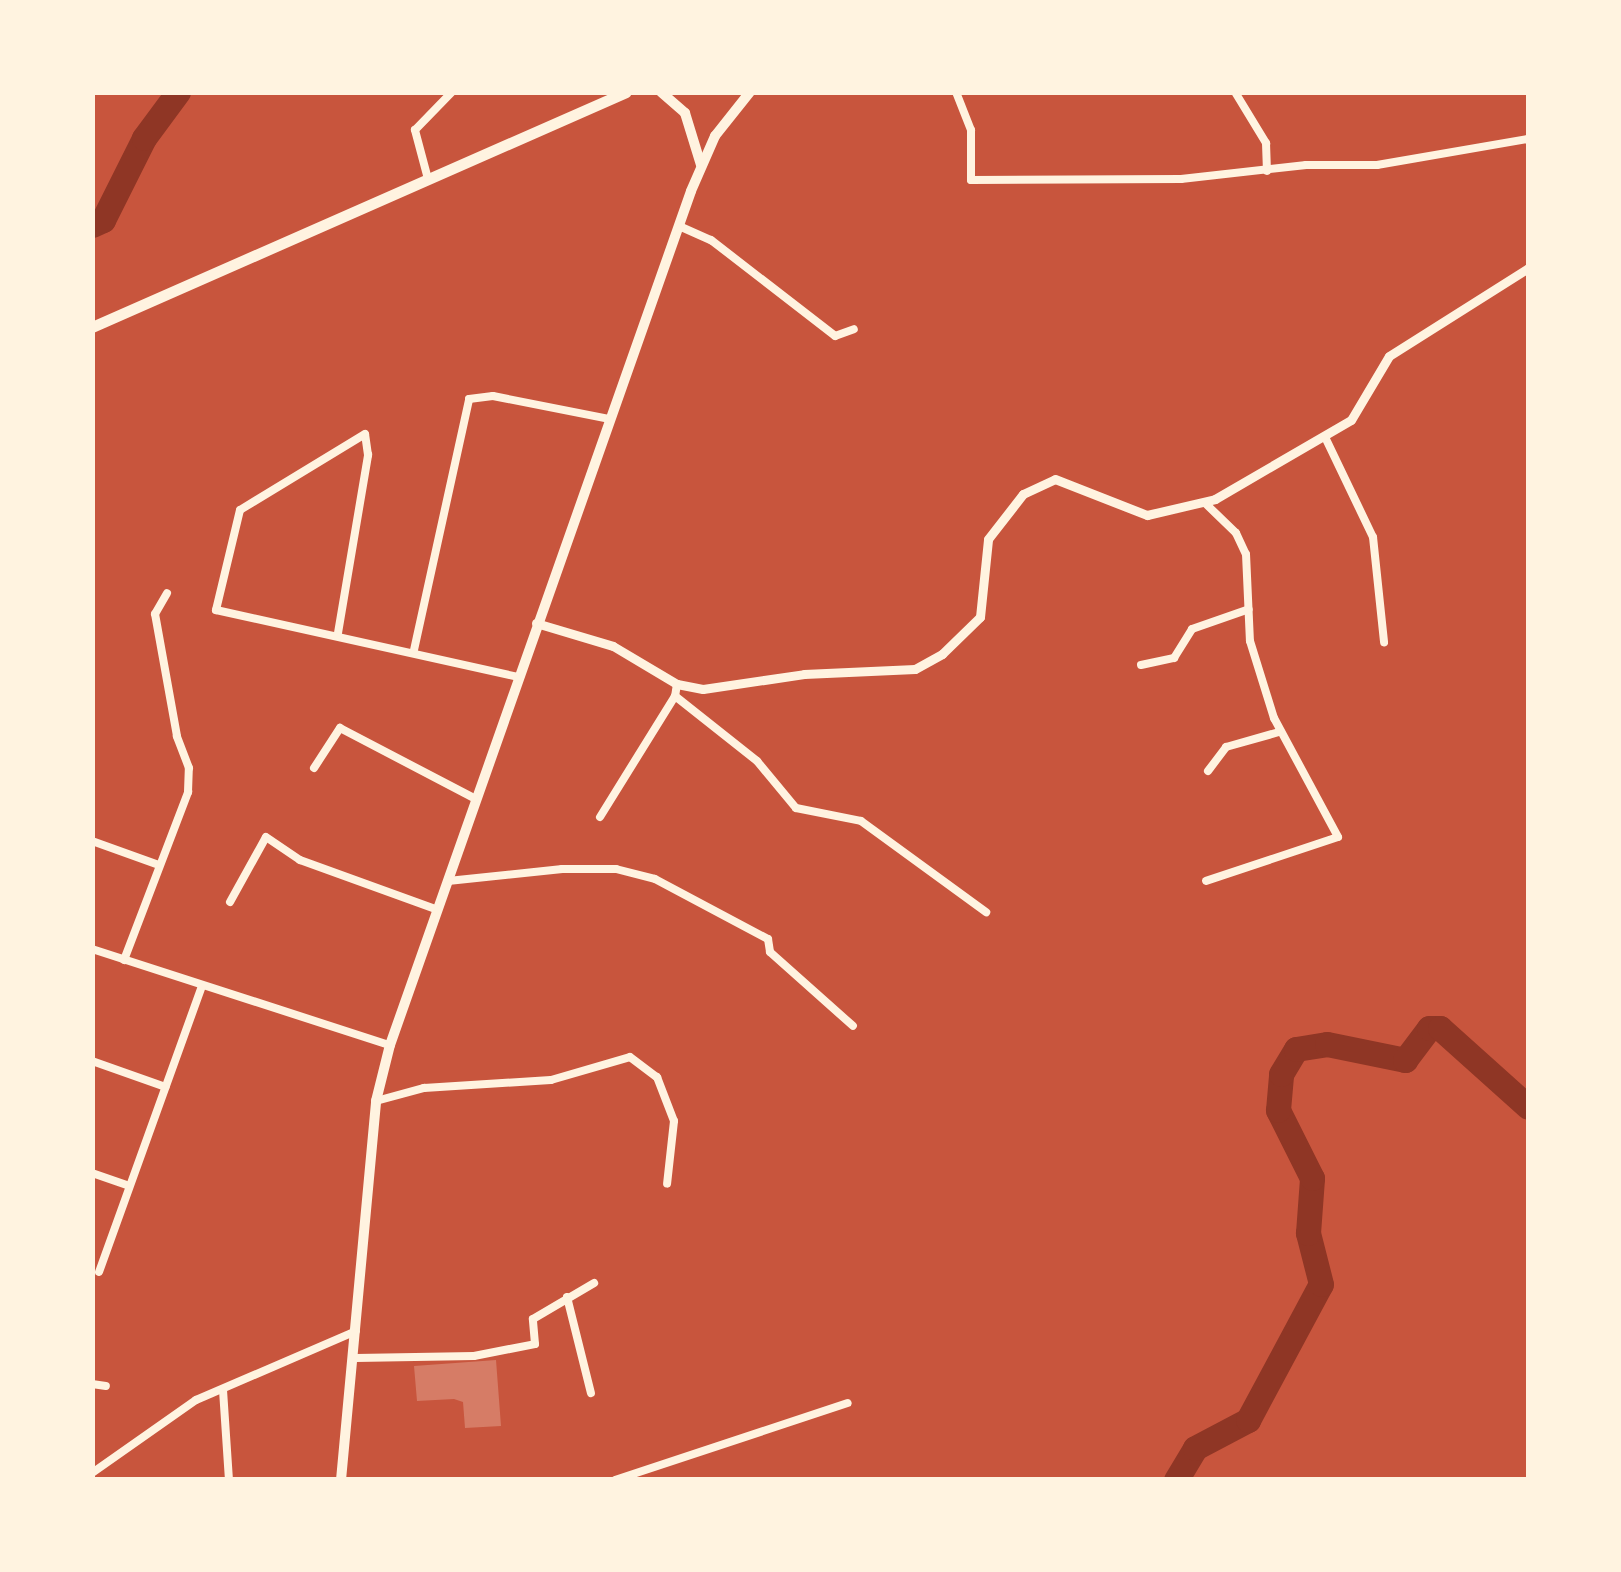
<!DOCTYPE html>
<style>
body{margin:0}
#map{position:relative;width:1621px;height:1572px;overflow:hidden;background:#c8553d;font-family:"Source Sans 3",sans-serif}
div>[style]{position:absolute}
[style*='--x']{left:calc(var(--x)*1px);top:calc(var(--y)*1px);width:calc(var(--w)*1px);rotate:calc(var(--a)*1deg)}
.river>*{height:25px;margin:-12.5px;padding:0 12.5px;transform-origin:12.5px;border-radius:12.5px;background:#8f3625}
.building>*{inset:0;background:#d67c66}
.minor>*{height:8px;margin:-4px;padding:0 4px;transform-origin:4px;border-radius:4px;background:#fff3e0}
.tertiary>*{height:9px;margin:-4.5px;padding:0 4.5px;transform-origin:4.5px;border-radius:4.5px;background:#fff3e0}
.secondary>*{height:10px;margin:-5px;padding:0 5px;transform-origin:5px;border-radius:5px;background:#fff3e0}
.primary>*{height:11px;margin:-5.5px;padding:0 5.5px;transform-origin:5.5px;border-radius:5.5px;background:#fff3e0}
span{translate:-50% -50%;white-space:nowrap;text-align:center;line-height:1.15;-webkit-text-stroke:10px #fff3e0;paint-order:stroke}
.frame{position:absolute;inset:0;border:95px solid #fff3e0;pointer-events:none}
</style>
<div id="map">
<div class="river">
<i style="--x:92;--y:225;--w:12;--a:-24"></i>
<i style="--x:103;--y:220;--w:92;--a:-63.4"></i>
<i style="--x:144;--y:138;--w:57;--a:-53.5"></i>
<i style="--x:1176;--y:1480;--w:37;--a:-59"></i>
<i style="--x:1195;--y:1448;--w:60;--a:-27.8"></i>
<i style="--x:1248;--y:1420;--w:154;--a:-61.8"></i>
<i style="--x:1321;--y:1284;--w:53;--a:-104.3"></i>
<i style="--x:1308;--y:1233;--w:55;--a:-85.8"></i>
<i style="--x:1312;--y:1178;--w:76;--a:-116.6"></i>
<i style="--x:1278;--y:1110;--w:36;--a:-85"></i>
<i style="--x:1281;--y:1074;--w:29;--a:-59"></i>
<i style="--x:1296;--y:1049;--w:31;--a:-9"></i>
<i style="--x:1327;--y:1044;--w:80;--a:11.6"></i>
<i style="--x:1405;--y:1060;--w:40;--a:-53"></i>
<i style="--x:1429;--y:1028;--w:11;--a:0"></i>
<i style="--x:1440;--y:1028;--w:118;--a:41.9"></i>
</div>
<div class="building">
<i style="clip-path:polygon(496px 1360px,501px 1426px,465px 1428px,463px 1402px,454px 1399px,417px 1401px,414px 1366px)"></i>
</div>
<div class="minor">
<i style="--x:956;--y:92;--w:41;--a:68.5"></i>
<i style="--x:971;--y:130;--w:50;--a:90"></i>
<i style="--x:971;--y:180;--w:210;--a:-0.3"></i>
<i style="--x:1181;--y:179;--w:126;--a:-6.4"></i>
<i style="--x:1306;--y:165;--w:71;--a:0"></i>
<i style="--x:1377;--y:165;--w:153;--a:-9.8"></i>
<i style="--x:1235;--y:92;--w:60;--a:58.7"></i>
<i style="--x:1266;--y:143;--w:28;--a:88"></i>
<i style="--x:428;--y:179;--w:51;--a:-104.9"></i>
<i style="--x:415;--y:130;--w:53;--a:-45.8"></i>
<i style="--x:679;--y:226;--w:35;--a:24"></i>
<i style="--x:711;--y:240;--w:157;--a:37.7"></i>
<i style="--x:835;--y:336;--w:20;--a:-20"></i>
<i style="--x:1325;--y:437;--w:111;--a:64.4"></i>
<i style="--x:1373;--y:537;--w:106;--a:84"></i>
<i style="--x:1205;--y:503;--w:43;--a:44.1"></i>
<i style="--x:1236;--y:533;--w:23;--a:65"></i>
<i style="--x:1246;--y:554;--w:87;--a:87.4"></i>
<i style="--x:1250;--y:641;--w:81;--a:72.7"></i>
<i style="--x:1274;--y:718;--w:135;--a:61.7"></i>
<i style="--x:1338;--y:837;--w:139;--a:161.6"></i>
<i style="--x:338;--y:633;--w:181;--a:-80.4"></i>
<i style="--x:368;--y:455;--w:21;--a:-98"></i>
<i style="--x:365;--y:434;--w:146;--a:148.7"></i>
<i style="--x:240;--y:510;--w:103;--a:103.5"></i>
<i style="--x:216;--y:610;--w:308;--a:12.5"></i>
<i style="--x:414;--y:650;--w:257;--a:-77.6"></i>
<i style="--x:469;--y:399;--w:24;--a:-7"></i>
<i style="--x:493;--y:396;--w:118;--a:11.2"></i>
<i style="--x:1141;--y:665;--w:34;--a:-12"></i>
<i style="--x:1174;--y:658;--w:34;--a:-58"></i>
<i style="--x:1192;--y:629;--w:60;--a:-19.3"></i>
<i style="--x:677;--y:684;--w:12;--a:99"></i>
<i style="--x:675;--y:696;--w:105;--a:38.4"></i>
<i style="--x:757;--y:761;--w:61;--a:50.3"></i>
<i style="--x:796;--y:808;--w:66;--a:11.3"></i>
<i style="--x:861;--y:821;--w:155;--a:36.1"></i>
<i style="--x:314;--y:768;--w:48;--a:-57"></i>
<i style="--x:340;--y:728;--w:153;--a:27.6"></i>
<i style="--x:1208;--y:771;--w:30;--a:-53"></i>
<i style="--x:1226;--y:747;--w:55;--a:-15.8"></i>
<i style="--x:600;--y:817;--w:142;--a:-58.2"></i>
<i style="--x:92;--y:841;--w:71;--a:19.7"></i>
<i style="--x:448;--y:881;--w:115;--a:-6"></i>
<i style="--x:562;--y:869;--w:54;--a:0"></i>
<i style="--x:616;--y:869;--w:40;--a:14.4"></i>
<i style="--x:655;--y:879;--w:128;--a:28"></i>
<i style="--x:768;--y:939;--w:13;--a:81"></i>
<i style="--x:770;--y:952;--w:111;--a:41.7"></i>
<i style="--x:230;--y:902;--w:74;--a:-61"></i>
<i style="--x:266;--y:837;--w:41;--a:34.1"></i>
<i style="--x:300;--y:860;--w:144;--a:19.9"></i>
<i style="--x:92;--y:949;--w:313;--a:17.9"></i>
<i style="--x:124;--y:960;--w:180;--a:-69.1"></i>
<i style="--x:188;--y:792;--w:24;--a:-88"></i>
<i style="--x:189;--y:768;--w:34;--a:-111"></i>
<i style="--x:177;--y:736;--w:124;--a:-100.2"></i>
<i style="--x:155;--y:614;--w:24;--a:-60"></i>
<i style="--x:92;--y:1061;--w:78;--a:19.4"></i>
<i style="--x:376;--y:1101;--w:50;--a:-15.2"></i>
<i style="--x:424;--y:1088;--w:127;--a:-3.6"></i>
<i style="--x:551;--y:1080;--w:82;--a:-16.2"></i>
<i style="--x:630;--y:1057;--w:34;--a:37"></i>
<i style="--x:657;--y:1077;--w:47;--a:68.9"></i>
<i style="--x:674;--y:1121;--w:63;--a:96.3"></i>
<i style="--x:92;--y:1173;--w:39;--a:19"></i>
<i style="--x:99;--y:1272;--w:302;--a:-70.2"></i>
<i style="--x:567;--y:1297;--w:99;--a:76"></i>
<i style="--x:356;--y:1358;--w:118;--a:-1"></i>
<i style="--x:474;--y:1356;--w:62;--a:-11.1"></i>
<i style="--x:535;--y:1344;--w:25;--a:-95"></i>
<i style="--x:533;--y:1319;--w:71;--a:-30.5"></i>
<i style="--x:92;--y:1384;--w:14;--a:8"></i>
<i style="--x:223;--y:1390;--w:90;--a:86.2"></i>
<i style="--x:92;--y:1473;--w:127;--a:-35.1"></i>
<i style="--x:196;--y:1400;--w:174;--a:-23.3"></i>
<i style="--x:615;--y:1480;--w:245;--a:-18.3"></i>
</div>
<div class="tertiary">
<i style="--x:536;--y:623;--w:80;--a:16.6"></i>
<i style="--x:613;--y:646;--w:74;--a:30.7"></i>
<i style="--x:677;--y:684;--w:26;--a:11"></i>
<i style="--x:703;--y:689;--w:102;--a:-8.4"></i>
<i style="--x:804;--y:674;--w:111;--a:-2.6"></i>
<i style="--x:915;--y:669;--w:31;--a:-29"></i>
<i style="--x:942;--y:654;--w:53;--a:-44.2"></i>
<i style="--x:980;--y:617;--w:78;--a:-84.1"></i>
<i style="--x:988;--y:539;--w:57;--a:-52.1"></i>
<i style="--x:1023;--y:494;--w:35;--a:-25"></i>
<i style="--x:1055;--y:479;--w:99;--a:21.4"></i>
<i style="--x:1147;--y:515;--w:70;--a:-13.2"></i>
<i style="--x:1215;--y:499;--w:157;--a:-30.2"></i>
<i style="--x:1351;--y:420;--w:74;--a:-59.3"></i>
<i style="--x:1389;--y:356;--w:165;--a:-32.3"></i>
</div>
<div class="secondary">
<i style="--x:661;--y:92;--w:32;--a:41"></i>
<i style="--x:685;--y:113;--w:54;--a:72.9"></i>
<i style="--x:341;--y:1480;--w:381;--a:-84.7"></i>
<i style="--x:376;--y:1101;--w:58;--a:-76"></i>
<i style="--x:390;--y:1045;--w:905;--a:-70.58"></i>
<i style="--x:691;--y:191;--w:60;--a:-66.4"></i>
<i style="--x:715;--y:136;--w:56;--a:-51.5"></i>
</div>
<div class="primary">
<i style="--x:92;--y:327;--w:583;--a:-23.75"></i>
</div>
<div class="frame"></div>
</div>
